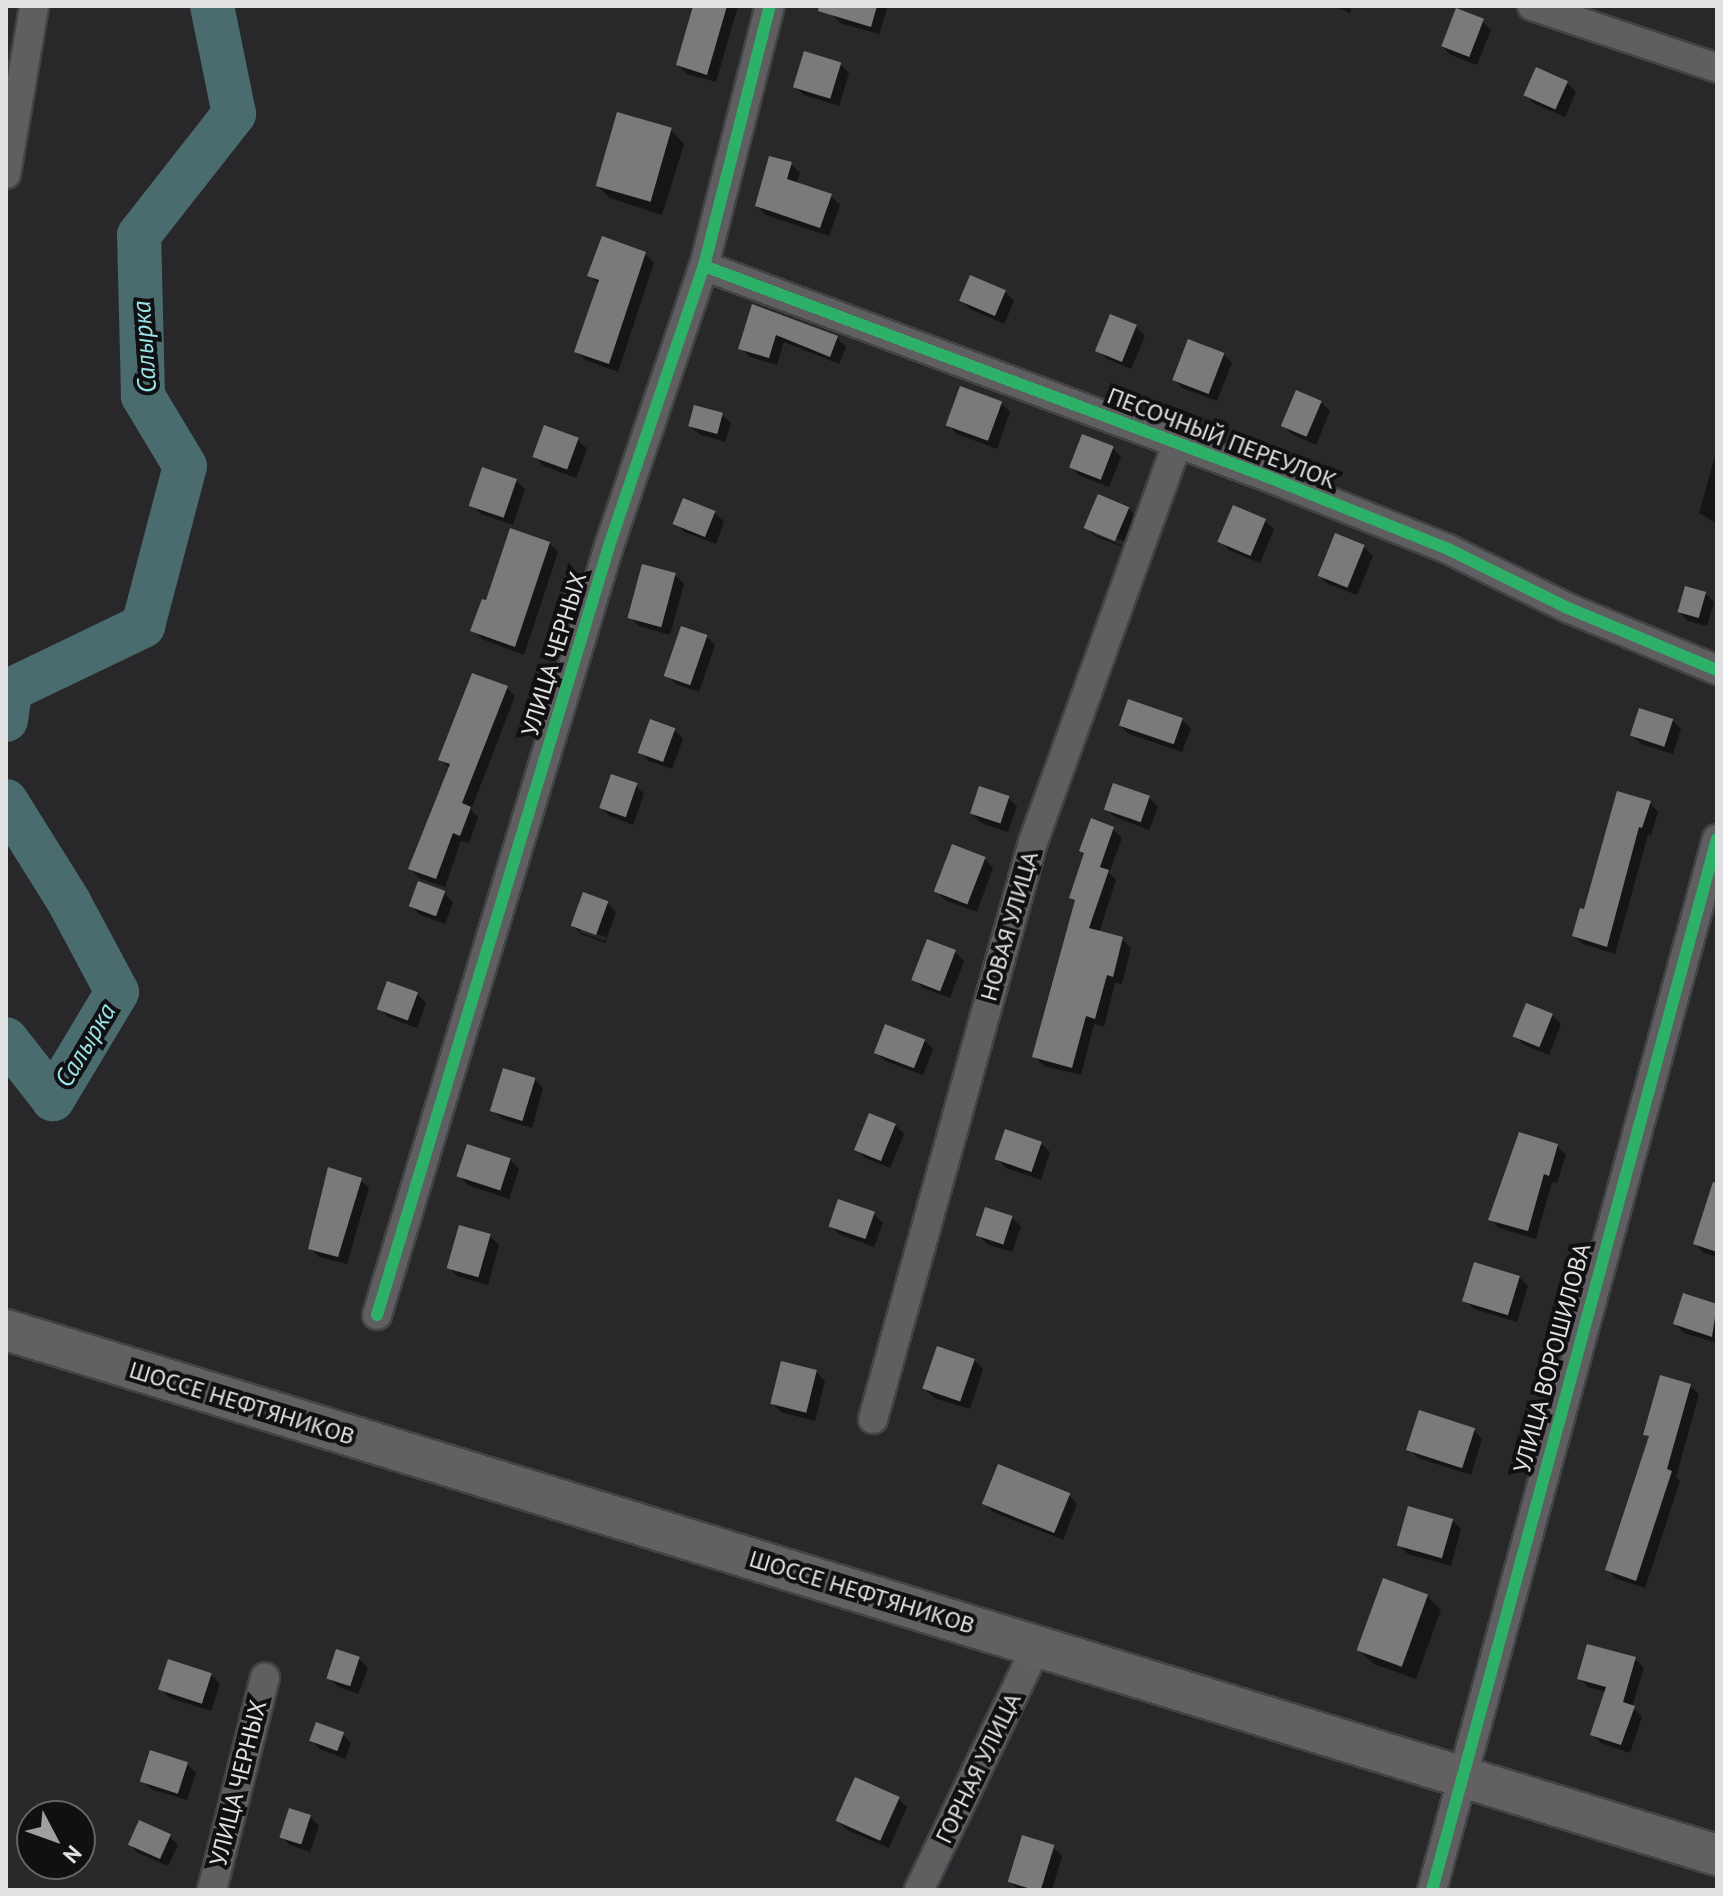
<!DOCTYPE html>
<meta charset="utf-8">
<style>
body{margin:0}
#map{position:relative;width:1723px;height:1896px;overflow:hidden;background:#28282b;font-family:"PT Sans",sans-serif}
div>[style]{position:absolute}
[style*='--x']{left:calc(var(--x)*1px);top:calc(var(--y)*1px);width:calc(var(--w)*1px);rotate:calc(var(--a)*1deg)}
.shadow>*{inset:0;background:#0007}
.river>*{height:44px;margin:-22px;padding:0 22px;transform-origin:22px;border-radius:22px;background:#4a6c6f}
.building>*{inset:0;background:#7a7a7c;transform-origin:0 0}
.roads{filter:drop-shadow(2px 0 #434346) drop-shadow(-2px 0 #434346) drop-shadow(0 2px #434346) drop-shadow(0 -2px #434346)}
.minor>*{height:28px;margin:-14px;padding:0 14px;transform-origin:14px;border-radius:14px;background:#5f5f62}
.secondary>*{height:40px;margin:-20px;padding:0 20px;transform-origin:20px;border-radius:20px;background:#626060}
.cycleway>*{height:12px;margin:-6px;padding:0 6px;transform-origin:6px;border-radius:6px;background:#2db169}
span{translate:-50% -50%;white-space:nowrap;text-align:center;line-height:1.15;-webkit-text-stroke:8px #101012;paint-order:stroke}
.street-label{font-size:24px;color:#e1e1e4}
.water-label{font-size:26px;color:#98e1e6;font-style:italic}
.frame{position:absolute;inset:0;border:8px solid #e1e1e4;pointer-events:none}
.north{position:absolute;left:16px;top:1800px;width:80px;height:80px;box-sizing:border-box;background:#101012;border:2px solid #646466;border-radius:50%;rotate:131deg;font-size:22px;font-weight:700;line-height:32px;text-align:center;color:#e1e1e4}
.north::after{content:'';display:block;margin:auto;width:28px;height:36px;background:#a0a0a3;clip-path:polygon(50% 0,100% 100%,50% 72%,0 100%)}
</style>
<div id="map">
<div class="shadow">
<i style="clip-path:polygon(695px 6px,738px 6px,716px 82px,687px 74px,678px 65px)"></i>
<i style="clip-path:polygon(834px 6px,888px 6px,879px 34px,840px 23px,832px 14px)"></i>
<i style="clip-path:polygon(1334px 6px,1352px 6px,1350px 13px)"></i>
<i style="clip-path:polygon(1482px 21px,1491px 30px,1477px 65px,1451px 55px,1442px 46px)"></i>
<i style="clip-path:polygon(840px 64px,849px 73px,839px 106px,804px 95px,795px 87px)"></i>
<i style="clip-path:polygon(1567px 83px,1576px 92px,1565px 117px,1535px 104px,1526px 95px)"></i>
<i style="clip-path:polygon(671px 130px,684px 144px,662px 215px,610px 198px,596px 185px)"></i>
<i style="clip-path:polygon(791px 164px,800px 173px,796px 184px,831px 196px,840px 205px,829px 236px,766px 215px,757px 206px)"></i>
<i style="clip-path:polygon(645px 254px,654px 263px,618px 372px,585px 360px,576px 351px,600px 285px,590px 276px)"></i>
<i style="clip-path:polygon(1005px 292px,1014px 301px,1004px 324px,970px 309px,961px 300px)"></i>
<i style="clip-path:polygon(753px 306px,837px 338px,846px 347px,839px 364px,784px 342px,777px 365px,750px 357px,741px 348px)"></i>
<i style="clip-path:polygon(1136px 327px,1145px 336px,1131px 369px,1107px 359px,1098px 350px)"></i>
<i style="clip-path:polygon(1223px 354px,1232px 363px,1217px 401px,1182px 388px,1174px 379px)"></i>
<i style="clip-path:polygon(961px 389px,1001px 403px,1010px 412px,997px 449px,957px 434px,948px 425px)"></i>
<i style="clip-path:polygon(1321px 402px,1330px 411px,1316px 445px,1292px 434px,1283px 426px)"></i>
<i style="clip-path:polygon(722px 415px,731px 423px,725px 442px,699px 434px,690px 426px)"></i>
<i style="clip-path:polygon(578px 440px,587px 449px,576px 478px,544px 466px,535px 457px)"></i>
<i style="clip-path:polygon(1113px 448px,1121px 457px,1109px 487px,1080px 476px,1071px 467px)"></i>
<i style="clip-path:polygon(1717px 449px,1717px 524px,1699px 513px)"></i>
<i style="clip-path:polygon(516px 481px,525px 489px,513px 525px,481px 514px,472px 505px)"></i>
<i style="clip-path:polygon(evenodd,1128px 508px,1137px 517px,1125px 548px,1095px 536px,1087px 528px,1128px 508px,1094px 530px,1126px 542px,1124px 546px,1094px 534px,1094px 530px)"></i>
<i style="clip-path:polygon(715px 513px,724px 522px,716px 544px,684px 532px,675px 523px)"></i>
<i style="clip-path:polygon(1265px 521px,1274px 529px,1260px 563px,1229px 550px,1221px 541px)"></i>
<i style="clip-path:polygon(1336px 535px,1364px 547px,1373px 556px,1357px 595px,1328px 584px,1319px 575px)"></i>
<i style="clip-path:polygon(549px 543px,558px 552px,524px 655px,482px 639px,473px 630px,487px 603px)"></i>
<i style="clip-path:polygon(675px 575px,684px 584px,670px 635px,639px 626px,630px 617px)"></i>
<i style="clip-path:polygon(1705px 593px,1714px 602px,1707px 626px,1688px 621px,1679px 612px)"></i>
<i style="clip-path:polygon(706px 636px,715px 645px,699px 692px,676px 684px,667px 675px)"></i>
<i style="clip-path:polygon(506px 687px,515px 696px,471px 810px,478px 817px,469px 843px,461px 841px,445px 887px,419px 878px,411px 869px,450px 769px,440px 759px)"></i>
<i style="clip-path:polygon(1182px 720px,1191px 728px,1182px 752px,1129px 734px,1120px 725px)"></i>
<i style="clip-path:polygon(1672px 720px,1681px 729px,1673px 754px,1641px 744px,1632px 735px)"></i>
<i style="clip-path:polygon(651px 722px,674px 730px,683px 739px,672px 769px,649px 761px,640px 752px)"></i>
<i style="clip-path:polygon(635px 785px,644px 794px,633px 825px,610px 816px,601px 808px)"></i>
<i style="clip-path:polygon(1114px 785px,1149px 798px,1158px 807px,1149px 830px,1115px 817px,1106px 809px)"></i>
<i style="clip-path:polygon(1008px 798px,1017px 806px,1008px 832px,981px 823px,972px 814px)"></i>
<i style="clip-path:polygon(1650px 803px,1658px 812px,1651px 836px,1648px 835px,1615px 954px,1583px 944px,1574px 936px)"></i>
<i style="clip-path:polygon(1113px 829px,1122px 838px,1109px 873px,1116px 880px,1099px 933px,1122px 939px,1131px 948px,1122px 984px,1115px 983px,1104px 1027px,1094px 1024px,1081px 1075px,1044px 1066px,1035px 1057px,1076px 902px,1072px 898px,1086px 855px,1081px 850px)"></i>
<i style="clip-path:polygon(985px 859px,993px 868px,977px 912px,945px 900px,936px 891px)"></i>
<i style="clip-path:polygon(444px 893px,453px 902px,445px 924px,420px 915px,411px 906px)"></i>
<i style="clip-path:polygon(evenodd,607px 903px,616px 912px,605px 943px,581px 934px,573px 926px,607px 903px,580px 928px,606px 937px,605px 941px,580px 932px,580px 928px)"></i>
<i style="clip-path:polygon(955px 952px,964px 961px,950px 998px,923px 988px,914px 979px)"></i>
<i style="clip-path:polygon(417px 994px,426px 1003px,417px 1028px,388px 1017px,379px 1008px)"></i>
<i style="clip-path:polygon(1552px 1015px,1561px 1024px,1549px 1055px,1524px 1045px,1515px 1036px)"></i>
<i style="clip-path:polygon(924px 1040px,933px 1049px,923px 1075px,885px 1061px,876px 1052px)"></i>
<i style="clip-path:polygon(535px 1079px,543px 1088px,532px 1128px,502px 1119px,493px 1111px)"></i>
<i style="clip-path:polygon(895px 1125px,904px 1134px,890px 1168px,865px 1158px,856px 1149px)"></i>
<i style="clip-path:polygon(1041px 1144px,1050px 1152px,1041px 1180px,1006px 1168px,997px 1159px)"></i>
<i style="clip-path:polygon(1557px 1146px,1566px 1155px,1557px 1183px,1552px 1182px,1536px 1239px,1499px 1228px,1490px 1219px)"></i>
<i style="clip-path:polygon(510px 1160px,519px 1169px,509px 1199px,468px 1185px,459px 1176px)"></i>
<i style="clip-path:polygon(360px 1180px,369px 1188px,347px 1264px,319px 1257px,310px 1248px)"></i>
<i style="clip-path:polygon(874px 1214px,883px 1223px,874px 1247px,839px 1234px,830px 1225px)"></i>
<i style="clip-path:polygon(1012px 1218px,1021px 1227px,1012px 1252px,987px 1244px,978px 1235px)"></i>
<i style="clip-path:polygon(1717px 1220px,1717px 1257px,1704px 1253px,1695px 1244px)"></i>
<i style="clip-path:polygon(490px 1236px,499px 1245px,488px 1285px,457px 1276px,449px 1268px)"></i>
<i style="clip-path:polygon(1519px 1277px,1528px 1286px,1517px 1322px,1474px 1309px,1465px 1300px)"></i>
<i style="clip-path:polygon(1684px 1296px,1717px 1306px,1717px 1343px,1684px 1333px,1675px 1324px)"></i>
<i style="clip-path:polygon(974px 1360px,983px 1369px,970px 1409px,934px 1398px,925px 1389px)"></i>
<i style="clip-path:polygon(816px 1372px,825px 1381px,815px 1421px,781px 1412px,772px 1403px)"></i>
<i style="clip-path:polygon(1690px 1386px,1699px 1394px,1676px 1477px,1680px 1481px,1645px 1588px,1617px 1579px,1608px 1570px,1651px 1439px,1645px 1434px)"></i>
<i style="clip-path:polygon(1474px 1430px,1482px 1439px,1471px 1475px,1418px 1458px,1409px 1449px)"></i>
<i style="clip-path:polygon(1069px 1495px,1077px 1504px,1063px 1540px,993px 1512px,984px 1503px)"></i>
<i style="clip-path:polygon(1452px 1520px,1461px 1529px,1451px 1566px,1408px 1554px,1399px 1545px)"></i>
<i style="clip-path:polygon(1427px 1596px,1441px 1610px,1416px 1679px,1374px 1664px,1360px 1651px)"></i>
<i style="clip-path:polygon(359px 1659px,368px 1668px,358px 1694px,337px 1686px,328px 1677px)"></i>
<i style="clip-path:polygon(1635px 1659px,1644px 1668px,1632px 1707px,1642px 1717px,1630px 1753px,1601px 1743px,1592px 1734px,1606px 1692px,1588px 1687px,1579px 1678px)"></i>
<i style="clip-path:polygon(211px 1675px,220px 1684px,211px 1711px,170px 1698px,161px 1689px)"></i>
<i style="clip-path:polygon(343px 1734px,351px 1743px,345px 1759px,320px 1749px,311px 1740px)"></i>
<i style="clip-path:polygon(187px 1764px,196px 1773px,187px 1800px,151px 1789px,142px 1780px)"></i>
<i style="clip-path:polygon(898px 1798px,907px 1807px,889px 1848px,847px 1830px,838px 1821px)"></i>
<i style="clip-path:polygon(310px 1817px,319px 1826px,310px 1852px,290px 1845px,281px 1836px)"></i>
<i style="clip-path:polygon(169px 1836px,178px 1845px,168px 1866px,138px 1853px,130px 1844px)"></i>
<i style="clip-path:polygon(1053px 1847px,1062px 1856px,1052px 1890px,1019px 1890px,1011px 1882px)"></i>
</div>
<div class="river">
<i style="--x:6;--y:720;--w:30;--a:-82"></i>
<i style="--x:10;--y:690;--w:148;--a:-25.7"></i>
<i style="--x:143;--y:626;--w:165;--a:-75.3"></i>
<i style="--x:185;--y:466;--w:82;--a:-121"></i>
<i style="--x:143;--y:396;--w:161;--a:-91.4"></i>
<i style="--x:139;--y:235;--w:154;--a:-51.9"></i>
<i style="--x:234;--y:114;--w:110;--a:-101.5"></i>
<i style="--x:6;--y:801;--w:119;--a:58"></i>
<i style="--x:69;--y:902;--w:102;--a:61.9"></i>
<i style="--x:117;--y:992;--w:125;--a:120.9"></i>
<i style="--x:53;--y:1099;--w:76;--a:-128.1"></i>
</div>
<div class="building">
<i style="clip-path:polygon(693px 6px,727px 6px,707px 75px,676px 65px)"></i>
<i style="clip-path:polygon(819px 6px,877px 6px,871px 27px,818px 11px)"></i>
<i style="left:1456px;top:8px;width:30px;height:41px;rotate:21deg"></i>
<i style="left:804px;top:51px;width:39px;height:38px;rotate:17deg"></i>
<i style="left:1536px;top:67px;width:35px;height:31px;rotate:24deg"></i>
<i style="left:617px;top:112px;width:57px;height:77px;rotate:16deg"></i>
<i style="clip-path:polygon(769px 156px,792px 162px,787px 179px,832px 194px,820px 228px,755px 206px)"></i>
<i style="clip-path:polygon(602px 236px,646px 252px,609px 364px,574px 352px,599px 280px,587px 276px)"></i>
<i style="left:970px;top:275px;width:39px;height:28px;rotate:23deg"></i>
<i style="clip-path:polygon(752px 304px,838px 336px,830px 357px,776px 335px,769px 358px,738px 349px)"></i>
<i style="left:1110px;top:314px;width:29px;height:40px;rotate:22deg"></i>
<i style="left:1188px;top:339px;width:39px;height:44px;rotate:21deg"></i>
<i style="left:960px;top:386px;width:45px;height:42px;rotate:20deg"></i>
<i style="left:1296px;top:390px;width:28px;height:39px;rotate:23deg"></i>
<i style="left:694px;top:405px;width:30px;height:22px;rotate:15deg"></i>
<i style="left:544px;top:425px;width:37px;height:34px;rotate:20deg"></i>
<i style="left:1082px;top:434px;width:34px;height:36px;rotate:21deg"></i>
<i style="left:482px;top:467px;width:37px;height:41px;rotate:19deg"></i>
<i style="left:1098px;top:494px;width:34px;height:37px;rotate:23deg"></i>
<i style="left:683px;top:498px;width:35px;height:28px;rotate:22deg"></i>
<i style="left:1233px;top:505px;width:36px;height:40px;rotate:23deg"></i>
<i style="clip-path:polygon(510px 528px,550px 542px,515px 647px,470px 631px,482px 599px,486px 600px)"></i>
<i style="left:1335px;top:533px;width:32px;height:46px;rotate:22deg"></i>
<i style="left:642px;top:564px;width:35px;height:56px;rotate:15deg"></i>
<i style="left:1685px;top:586px;width:22px;height:27px;rotate:16deg"></i>
<i style="left:681px;top:626px;width:28px;height:53px;rotate:19deg"></i>
<i style="clip-path:polygon(472px 673px,508px 686px,462px 803px,471px 807px,460px 836px,453px 833px,436px 879px,408px 869px,450px 764px,438px 760px)"></i>
<i style="left:1128px;top:699px;width:58px;height:28px;rotate:19deg"></i>
<i style="left:1639px;top:708px;width:36px;height:29px;rotate:18deg"></i>
<i style="left:650px;top:719px;width:27px;height:36px;rotate:20deg"></i>
<i style="left:611px;top:774px;width:28px;height:36px;rotate:19deg"></i>
<i style="left:1113px;top:783px;width:39px;height:28px;rotate:19deg"></i>
<i style="left:979px;top:786px;width:32px;height:29px;rotate:18deg"></i>
<i style="clip-path:polygon(1617px 791px,1651px 801px,1642px 828px,1639px 827px,1607px 947px,1572px 936px,1580px 908px,1584px 909px)"></i>
<i style="clip-path:polygon(1091px 818px,1114px 827px,1100px 867px,1109px 870px,1089px 928px,1123px 937px,1113px 977px,1107px 975px,1095px 1019px,1086px 1016px,1072px 1068px,1032px 1057px,1075px 900px,1069px 898px,1084px 853px,1079px 851px)"></i>
<i style="left:952px;top:844px;width:36px;height:51px;rotate:21deg"></i>
<i style="left:418px;top:881px;width:29px;height:27px;rotate:20deg"></i>
<i style="left:583px;top:892px;width:27px;height:36px;rotate:20deg"></i>
<i style="left:927px;top:939px;width:31px;height:44px;rotate:21deg"></i>
<i style="left:387px;top:981px;width:33px;height:30px;rotate:20deg"></i>
<i style="left:1526px;top:1003px;width:29px;height:36px;rotate:22deg"></i>
<i style="left:885px;top:1024px;width:43px;height:31px;rotate:21deg"></i>
<i style="left:503px;top:1068px;width:34px;height:45px;rotate:17deg"></i>
<i style="left:869px;top:1113px;width:29px;height:40px;rotate:22deg"></i>
<i style="left:1005px;top:1129px;width:39px;height:32px;rotate:19deg"></i>
<i style="clip-path:polygon(1519px 1132px,1558px 1144px,1549px 1176px,1544px 1174px,1528px 1231px,1488px 1220px)"></i>
<i style="left:467px;top:1144px;width:46px;height:34px;rotate:18deg"></i>
<i style="clip-path:polygon(328px 1167px,362px 1178px,338px 1257px,308px 1249px)"></i>
<i style="clip-path:polygon(1713px 1182px,1717px 1183px,1717px 1252px,1693px 1244px)"></i>
<i style="left:838px;top:1199px;width:39px;height:29px;rotate:19deg"></i>
<i style="left:985px;top:1207px;width:29px;height:30px;rotate:18deg"></i>
<i style="left:459px;top:1225px;width:33px;height:45px;rotate:16deg"></i>
<i style="left:1474px;top:1262px;width:48px;height:41px;rotate:17deg"></i>
<i style="clip-path:polygon(1683px 1293px,1717px 1304px,1712px 1337px,1673px 1324px)"></i>
<i style="left:937px;top:1346px;width:40px;height:45px;rotate:19deg"></i>
<i style="left:781px;top:1361px;width:37px;height:44px;rotate:14deg"></i>
<i style="clip-path:polygon(1660px 1375px,1691px 1384px,1667px 1469px,1672px 1471px,1636px 1581px,1605px 1570px,1649px 1436px,1643px 1435px)"></i>
<i style="left:1419px;top:1410px;width:59px;height:42px;rotate:18deg"></i>
<i style="left:998px;top:1464px;width:78px;height:43px;rotate:22deg"></i>
<i style="left:1408px;top:1506px;width:47px;height:41px;rotate:16deg"></i>
<i style="left:1383px;top:1578px;width:48px;height:77px;rotate:20deg"></i>
<i style="clip-path:polygon(1587px 1644px,1636px 1657px,1623px 1702px,1635px 1706px,1621px 1745px,1590px 1735px,1606px 1687px,1577px 1679px)"></i>
<i style="left:336px;top:1649px;width:25px;height:31px;rotate:18deg"></i>
<i style="left:168px;top:1659px;width:46px;height:32px;rotate:18deg"></i>
<i style="left:316px;top:1722px;width:30px;height:20px;rotate:20deg"></i>
<i style="left:150px;top:1750px;width:40px;height:33px;rotate:18deg"></i>
<i style="left:855px;top:1777px;width:49px;height:48px;rotate:24deg"></i>
<i style="left:289px;top:1808px;width:23px;height:31px;rotate:18deg"></i>
<i style="left:139px;top:1820px;width:35px;height:27px;rotate:24deg"></i>
<i style="left:1022px;top:1835px;width:34px;height:49px;rotate:17deg"></i>
</div>
<div class="roads">
<div class="minor">
<i style="--x:1532;--y:6;--w:195;--a:18.5"></i>
<i style="--x:6;--y:174;--w:170;--a:-80.5"></i>
<i style="--x:704;--y:266;--w:602;--a:20.51"></i>
<i style="--x:1268;--y:477;--w:194;--a:21.8"></i>
<i style="--x:1448;--y:549;--w:134;--a:26.2"></i>
<i style="--x:1568;--y:608;--w:161;--a:22.6"></i>
<i style="--x:377;--y:1315;--w:803;--a:-73.21"></i>
<i style="--x:609;--y:546;--w:296;--a:-71.3"></i>
<i style="--x:704;--y:266;--w:268;--a:-75.8"></i>
<i style="--x:873;--y:1419;--w:599;--a:-74.5"></i>
<i style="--x:1033;--y:842;--w:423;--a:-70.1"></i>
<i style="--x:212;--y:1890;--w:219;--a:-76"></i>
<i style="--x:919;--y:1890;--w:271;--a:-64.2"></i>
<i style="--x:1432;--y:1890;--w:1089;--a:-74.83"></i>
</div>
<div class="secondary">
<i style="--x:6;--y:1330;--w:1790;--a:17.06"></i>
</div>
</div>
<div class="cycleway">
<i style="--x:704;--y:266;--w:602;--a:20.51"></i>
<i style="--x:1268;--y:477;--w:194;--a:21.8"></i>
<i style="--x:1448;--y:549;--w:134;--a:26.2"></i>
<i style="--x:1568;--y:608;--w:161;--a:22.6"></i>
<i style="--x:377;--y:1315;--w:803;--a:-73.21"></i>
<i style="--x:609;--y:546;--w:296;--a:-71.3"></i>
<i style="--x:704;--y:266;--w:268;--a:-75.8"></i>
<i style="--x:1432;--y:1890;--w:1089;--a:-74.83"></i>
</div>
<div class="street-label">
<span style="left:1222px;top:438px;rotate:21deg">ПЕСОЧНЫЙ ПЕРЕУЛОК</span>
<span style="left:554px;top:654px;rotate:-73deg">УЛИЦА ЧЕРНЫХ</span>
<span style="left:1009px;top:926px;rotate:-74deg">НОВАЯ УЛИЦА</span>
<span style="left:1552px;top:1358px;rotate:-75deg">УЛИЦА ВОРОШИЛОВА</span>
<span style="left:242px;top:1403px;rotate:17deg">ШОССЕ НЕФТЯНИКОВ</span>
<span style="left:862px;top:1592px;rotate:17deg">ШОССЕ НЕФТЯНИКОВ</span>
<span style="left:978px;top:1768px;rotate:-64deg">ГОРНАЯ УЛИЦА</span>
<span style="left:238px;top:1783px;rotate:-76deg">УЛИЦА ЧЕРНЫХ</span>
</div>
<div class="water-label">
<span style="left:144px;top:347px;rotate:-94deg">Салырка</span>
<span style="left:85px;top:1045px;rotate:-59deg">Салырка</span>
</div>
<div class="frame"></div>
<div class="north">N</div>
</div>
